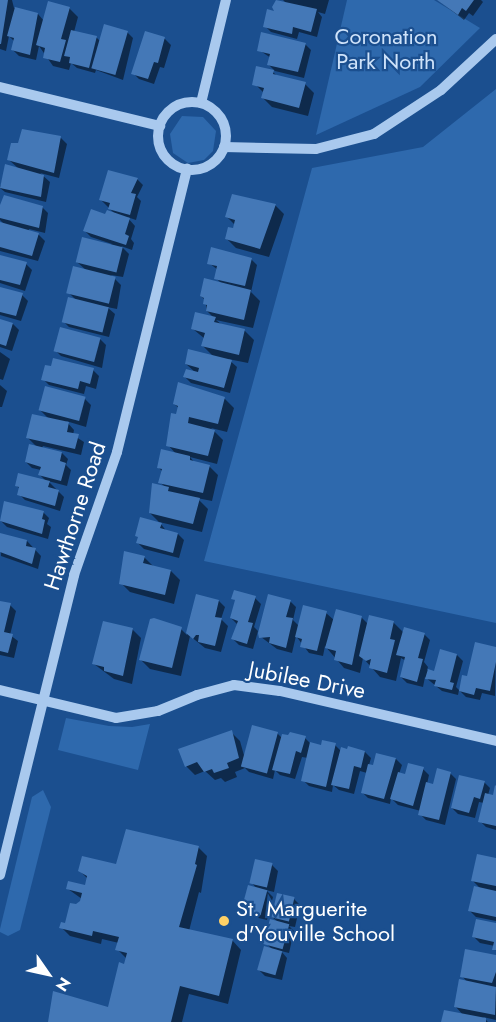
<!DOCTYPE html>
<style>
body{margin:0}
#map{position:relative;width:496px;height:1022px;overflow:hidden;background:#1b4f8f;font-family:Jost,sans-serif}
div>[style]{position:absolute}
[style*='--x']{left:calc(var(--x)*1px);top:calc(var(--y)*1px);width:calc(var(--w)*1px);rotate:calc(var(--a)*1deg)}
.green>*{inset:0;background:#2e69ad}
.shadow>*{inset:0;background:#0007}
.building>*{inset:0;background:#4478b7;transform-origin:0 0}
.minor>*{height:10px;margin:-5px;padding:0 5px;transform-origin:5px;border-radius:5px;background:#a9c9ee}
.minor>.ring{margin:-5px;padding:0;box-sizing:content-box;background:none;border:10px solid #a9c9ee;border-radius:50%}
.dots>*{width:16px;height:16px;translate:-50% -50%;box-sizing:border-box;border:3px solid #1b4f8f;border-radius:50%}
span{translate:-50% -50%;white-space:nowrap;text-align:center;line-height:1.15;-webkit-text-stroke:4.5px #1b4f8f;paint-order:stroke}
.park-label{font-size:22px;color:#cfe3fa}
.street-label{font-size:22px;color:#fff}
.poi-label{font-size:22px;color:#fff}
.left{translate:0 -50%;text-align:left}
.north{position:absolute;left:18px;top:944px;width:60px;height:60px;-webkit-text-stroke:4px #1b4f8f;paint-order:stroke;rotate:124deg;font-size:16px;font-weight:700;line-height:24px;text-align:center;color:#fff}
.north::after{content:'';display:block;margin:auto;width:21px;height:27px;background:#fff;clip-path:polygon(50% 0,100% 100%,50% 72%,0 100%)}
</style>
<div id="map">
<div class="green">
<i style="clip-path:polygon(347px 0,434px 0,480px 28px,420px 87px,316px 135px)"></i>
<i style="clip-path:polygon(496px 89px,496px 623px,204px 561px,312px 168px,423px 147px)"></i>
<i style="clip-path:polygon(182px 116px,203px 117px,216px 131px,213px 151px,204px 160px,188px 163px,173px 153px,170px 134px)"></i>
<i style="clip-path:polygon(66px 718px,109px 726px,132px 727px,150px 724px,138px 770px,58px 750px)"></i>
<i style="clip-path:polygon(43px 790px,51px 807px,20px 930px,8px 936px,0 932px,0 929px,32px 797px)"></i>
</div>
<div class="shadow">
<i style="clip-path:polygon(0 0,12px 0,14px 8px,38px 14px,44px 21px,69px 8px,78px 17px,74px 32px,97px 38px,101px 42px,127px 32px,133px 38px,123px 80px,96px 70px,95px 73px,77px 68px,71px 63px,69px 70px,53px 66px,39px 46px,36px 60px,19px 56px,13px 50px,15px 42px,9px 36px,6px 51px,0 49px)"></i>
<i style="clip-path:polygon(283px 0,329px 0,325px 14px,318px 12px,322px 17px,317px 37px,299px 32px,297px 39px,271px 32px,265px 26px,286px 3px)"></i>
<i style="clip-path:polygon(438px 0,481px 0,483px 2px,473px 16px,469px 13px,464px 20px)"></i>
<i style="clip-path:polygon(146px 33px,165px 39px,171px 45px,164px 68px,160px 67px,154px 84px,139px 79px,133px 73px)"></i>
<i style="clip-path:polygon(305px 44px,311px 50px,304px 78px,275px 71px,269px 65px,271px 58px,259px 50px)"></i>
<i style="clip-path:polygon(273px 72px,278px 77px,305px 84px,314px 93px,308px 116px,272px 107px,263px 98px,263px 92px,254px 83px)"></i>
<i style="clip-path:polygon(61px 138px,67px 144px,59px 178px,40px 173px,50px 182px,46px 202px,5px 192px,0 188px,6px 166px,19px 169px,9px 160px)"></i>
<i style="clip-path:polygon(137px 179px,143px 185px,137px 197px,141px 201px,136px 220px,127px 217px,135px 226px,131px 239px,134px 243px,132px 250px,121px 246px,129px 254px,123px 277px,111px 275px,121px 285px,117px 309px,107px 307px,115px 314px,109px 337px,69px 327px,63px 321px,76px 300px,68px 292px,87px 271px,77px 262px,112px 244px,91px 237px,85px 231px,106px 216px,117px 216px,101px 200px)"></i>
<i style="clip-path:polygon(275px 205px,284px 214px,269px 257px,236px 248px,227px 239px,235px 225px,227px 217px)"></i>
<i style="clip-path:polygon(42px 207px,48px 213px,45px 233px,29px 229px,28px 232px,39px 235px,45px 241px,38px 261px,0 251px,0 224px,6px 226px,0 220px,0 209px)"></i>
<i style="clip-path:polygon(0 256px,26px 264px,32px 270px,25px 291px,0 283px)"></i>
<i style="clip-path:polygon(251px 259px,257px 265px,251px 292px,260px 301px,253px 328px,216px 320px,222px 325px,245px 331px,254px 340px,248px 363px,228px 359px,237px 367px,230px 393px,191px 383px,185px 377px,196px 373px,186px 364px,214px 357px,203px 346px,205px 339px,193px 329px,215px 319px,207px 311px,205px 300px,201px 296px,222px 284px,216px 278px,218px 270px,209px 263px)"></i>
<i style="clip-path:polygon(0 288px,22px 295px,28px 301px,21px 321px,0 315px)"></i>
<i style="clip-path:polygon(0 320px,13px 324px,19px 330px,12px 351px,0 347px)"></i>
<i style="clip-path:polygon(100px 339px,106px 345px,102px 368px,61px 356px,55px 350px)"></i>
<i style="clip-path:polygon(0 352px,10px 359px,3px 380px,0 379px)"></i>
<i style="clip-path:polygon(52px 368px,93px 370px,99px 376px,96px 389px,86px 386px,84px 394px,49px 385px,43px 379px)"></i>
<i style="clip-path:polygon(180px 384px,225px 399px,234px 408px,227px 432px,211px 428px,223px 440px,217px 464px,190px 457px,195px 463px,209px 466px,218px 475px,212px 501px,197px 498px,208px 509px,202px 532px,159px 522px,150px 513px,166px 488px,160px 482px,163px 472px,159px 468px,177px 455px,168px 445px,179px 408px,174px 404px)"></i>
<i style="clip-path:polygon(0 385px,7px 391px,2px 407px,0 407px)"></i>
<i style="clip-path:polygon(85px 399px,91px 405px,86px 427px,66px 421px,74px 430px,73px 435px,84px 442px,81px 455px,43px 446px,42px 448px,62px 453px,68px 459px,66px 465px,71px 470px,67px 486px,48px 481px,64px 497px,60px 511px,25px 500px,19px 494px,20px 489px,16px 485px,47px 482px,40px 475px,41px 470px,32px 468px,26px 462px,37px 447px,28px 438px,49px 419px,40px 410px)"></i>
<i style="clip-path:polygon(43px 512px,49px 518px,47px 524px,51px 527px,48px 539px,7px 527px,1px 521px)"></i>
<i style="clip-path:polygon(161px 524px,167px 532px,178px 534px,184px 540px,179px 558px,144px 549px,138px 543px)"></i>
<i style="clip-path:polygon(0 534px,27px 541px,41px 556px,38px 569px,1px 556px)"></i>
<i style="clip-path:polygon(144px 557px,154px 567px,171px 571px,180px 580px,174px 604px,130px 592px,121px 583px)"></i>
<i style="clip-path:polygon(197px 596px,219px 601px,225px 607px,221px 619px,228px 626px,221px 652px,205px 648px,190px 636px,181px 676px,150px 669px,141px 660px,181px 629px,187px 635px)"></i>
<i style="clip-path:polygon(233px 598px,255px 598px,261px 604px,254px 627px,258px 631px,253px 649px,239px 645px,233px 639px,237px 624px,231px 618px,236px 601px)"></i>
<i style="clip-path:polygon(290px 601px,296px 607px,293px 620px,300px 627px,326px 613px,334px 620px,361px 617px,369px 625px,393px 622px,404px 633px,424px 634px,430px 640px,424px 662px,428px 667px,427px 670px,436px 672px,457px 655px,463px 661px,456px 687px,459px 690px,458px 695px,442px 691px,425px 677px,423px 687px,407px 683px,401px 677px,406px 661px,401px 658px,396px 681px,380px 677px,363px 658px,360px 673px,344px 668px,325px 646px,323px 656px,309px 653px,296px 636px,292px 653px,277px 649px,261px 637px)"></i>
<i style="clip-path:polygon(0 602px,10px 605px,16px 611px,10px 635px,18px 641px,14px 658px,0 655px)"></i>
<i style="clip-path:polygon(132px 629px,141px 638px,132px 684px,114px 679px,94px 664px)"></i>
<i style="clip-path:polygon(496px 648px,495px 696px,482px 693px,480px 700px,466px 697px,460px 691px)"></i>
<i style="clip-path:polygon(231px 732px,240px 741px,245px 759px,277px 733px,282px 738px,305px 738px,311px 744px,322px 747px,335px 745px,341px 751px,365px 752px,371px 758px,369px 765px,374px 767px,377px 755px,396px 759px,402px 765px,399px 774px,406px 776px,423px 769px,429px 775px,427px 784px,434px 786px,450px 773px,456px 779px,445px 825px,426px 820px,420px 814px,421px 811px,398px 805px,391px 798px,390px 804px,368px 798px,362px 792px,367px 773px,360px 771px,354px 794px,339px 790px,333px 785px,332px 792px,309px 786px,303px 780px,308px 758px,302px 757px,295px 779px,280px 775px,275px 770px,273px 779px,249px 772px,245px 768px,235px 772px,237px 777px,225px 782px,221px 778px,215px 780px,205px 771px,195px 775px,186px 766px)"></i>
<i style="clip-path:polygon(484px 782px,490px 788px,488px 795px,494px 797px,496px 788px,496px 830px,486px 827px,480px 821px,484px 803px,479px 802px,475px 818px,458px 814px,452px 808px)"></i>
<i style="clip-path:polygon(198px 847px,207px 856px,201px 893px,199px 892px,189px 931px,232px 940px,241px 950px,228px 1004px,189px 994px,182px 1022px,48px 1022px,109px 1009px,127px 959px,117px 949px,119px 943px,102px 939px,101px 944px,70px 936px,61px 927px,66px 925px,82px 899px,68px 889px,86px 887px,88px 879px,79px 870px,117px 866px)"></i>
<i style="clip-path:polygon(496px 859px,496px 921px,476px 917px,470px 911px,482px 890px,473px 881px)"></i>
<i style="clip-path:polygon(272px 865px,278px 871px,274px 892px,266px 890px,273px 897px,267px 920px,250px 916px,244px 910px,257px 889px,251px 882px)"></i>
<i style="clip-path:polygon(294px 899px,300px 905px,295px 927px,289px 926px,294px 931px,289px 953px,281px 951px,287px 958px,282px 980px,265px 976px,259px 970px,273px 950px,266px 943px,278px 922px,272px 917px)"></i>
<i style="clip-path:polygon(496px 924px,496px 951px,495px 946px,480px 943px,474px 937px)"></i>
<i style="clip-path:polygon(496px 956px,496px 1020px,483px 1017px,488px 1022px,443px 1022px,464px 1016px,455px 1006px,468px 983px,462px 976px)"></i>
</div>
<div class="building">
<i style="clip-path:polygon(0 0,8px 0,1px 44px,0 44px)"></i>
<i style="clip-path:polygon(276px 0,317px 9px,311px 32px,293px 27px,292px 34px,263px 27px,267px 9px,274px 11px,272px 7px)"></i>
<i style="clip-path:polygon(437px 0,474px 0,466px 11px,462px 8px,458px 15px)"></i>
<i style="clip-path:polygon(48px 1px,70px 7px,61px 39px,66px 40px,60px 62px,43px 58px,45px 48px,36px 45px)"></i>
<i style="clip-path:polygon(15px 7px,38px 13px,30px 55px,11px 50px,14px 38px,7px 36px)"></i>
<i style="left:104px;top:24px;width:25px;height:46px;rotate:16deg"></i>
<i style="clip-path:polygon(71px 30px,97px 36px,89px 68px,69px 63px,70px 57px,64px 56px)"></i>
<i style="clip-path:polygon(145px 31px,165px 37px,158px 63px,154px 62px,148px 79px,131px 74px)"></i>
<i style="clip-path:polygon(261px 32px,306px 43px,298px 72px,267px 65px,270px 54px,257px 51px)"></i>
<i style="clip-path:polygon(256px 66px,274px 70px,273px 74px,306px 82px,299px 108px,261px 98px,264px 88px,252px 85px)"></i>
<i style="clip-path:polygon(22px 129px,61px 136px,54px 173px,7px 160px,11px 143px,18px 143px)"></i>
<i style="clip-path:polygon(5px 164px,44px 175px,41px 197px,0 188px)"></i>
<i style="clip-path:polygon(108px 170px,138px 178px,131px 193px,136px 194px,130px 215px,108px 209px,110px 203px,99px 200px)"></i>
<i style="clip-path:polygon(232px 194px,276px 204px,260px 249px,225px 239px,228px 227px,233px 228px,235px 220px,225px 217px)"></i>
<i style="clip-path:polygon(4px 195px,43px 206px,39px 228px,0 218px,0 205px)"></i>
<i style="clip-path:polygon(91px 209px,105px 214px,107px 210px,130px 218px,125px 234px,129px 236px,126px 245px,83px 231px)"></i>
<i style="clip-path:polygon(0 222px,39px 233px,32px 256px,0 247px)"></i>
<i style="left:82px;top:237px;width:42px;height:26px;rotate:14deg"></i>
<i style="clip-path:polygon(211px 247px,252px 258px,245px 286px,214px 279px,217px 266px,207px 264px)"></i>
<i style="clip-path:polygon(0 255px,27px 262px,20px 285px,0 280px)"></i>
<i style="left:73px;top:266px;width:44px;height:28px;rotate:14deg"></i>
<i style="clip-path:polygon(204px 278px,251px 290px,244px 320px,206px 311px,207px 305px,203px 304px,204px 298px,200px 296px)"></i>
<i style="clip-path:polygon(0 287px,23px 293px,16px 316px,0 312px)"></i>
<i style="left:68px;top:297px;width:42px;height:26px;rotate:14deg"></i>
<i style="clip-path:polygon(195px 312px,216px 317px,214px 322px,245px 329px,239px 355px,201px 346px,205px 333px,191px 329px)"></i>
<i style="clip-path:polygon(0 319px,13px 323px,6px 346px,0 344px)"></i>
<i style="left:60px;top:327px;width:42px;height:25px;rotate:15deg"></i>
<i style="clip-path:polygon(188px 349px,232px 360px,224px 388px,183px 377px,186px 369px,198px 372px,199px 368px,185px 364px)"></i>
<i style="clip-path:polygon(53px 358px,94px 368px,90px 384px,80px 381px,78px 389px,41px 380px,45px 365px,51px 366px)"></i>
<i style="clip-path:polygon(178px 382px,225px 397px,218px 424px,189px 417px,188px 423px,215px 430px,208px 456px,166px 446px,171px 413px,176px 414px,178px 406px,173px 404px)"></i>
<i style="left:45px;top:386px;width:42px;height:25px;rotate:15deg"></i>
<i style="clip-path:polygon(32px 414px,69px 422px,67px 432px,79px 434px,75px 449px,26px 438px)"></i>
<i style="clip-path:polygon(29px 444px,62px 452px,60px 461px,66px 463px,61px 481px,38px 475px,41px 467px,25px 462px)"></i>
<i style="clip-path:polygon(161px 449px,190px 456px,190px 460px,210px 465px,203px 493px,158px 483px,162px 469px,157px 468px)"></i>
<i style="clip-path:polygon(18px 473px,50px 481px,48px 487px,59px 490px,55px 506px,17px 495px,19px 487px,15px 486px)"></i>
<i style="clip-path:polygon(152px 483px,169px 487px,168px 491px,200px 498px,193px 524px,149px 513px)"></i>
<i style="clip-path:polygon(4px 501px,44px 511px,42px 519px,45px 520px,42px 534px,0 521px)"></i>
<i style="clip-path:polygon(140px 517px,162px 523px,160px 528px,178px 533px,173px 553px,136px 543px,138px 537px,135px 536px)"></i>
<i style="clip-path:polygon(0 533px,27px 540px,26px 546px,36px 548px,32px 564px,0 552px)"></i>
<i style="clip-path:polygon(124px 551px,145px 556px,143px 563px,171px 570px,165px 595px,119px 584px)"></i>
<i style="clip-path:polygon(234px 590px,256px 596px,248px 622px,253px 623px,247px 644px,231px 639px,238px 621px,230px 618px,235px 600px,231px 599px)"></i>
<i style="clip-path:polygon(196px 594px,219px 600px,215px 617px,222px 618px,215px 646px,198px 642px,199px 635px,196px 635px,193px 639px,186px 633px)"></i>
<i style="clip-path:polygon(268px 594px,291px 600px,286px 617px,293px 618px,286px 648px,269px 643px,270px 637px,259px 638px,258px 633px)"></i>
<i style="clip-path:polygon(0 601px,11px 603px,4px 632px,13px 634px,8px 653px,0 651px)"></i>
<i style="clip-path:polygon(303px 605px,327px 611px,317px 651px,300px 647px,302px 639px,295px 637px)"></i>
<i style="clip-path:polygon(336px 609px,362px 616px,352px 665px,334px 660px,336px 651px,325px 648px)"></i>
<i style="clip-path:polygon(369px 615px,394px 621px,390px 639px,395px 640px,387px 673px,369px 668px,371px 659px,366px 661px,359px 656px)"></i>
<i style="clip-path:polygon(154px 618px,182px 627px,172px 668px,139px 660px,150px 619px)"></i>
<i style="clip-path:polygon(103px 621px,133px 628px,123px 676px,104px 671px,104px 667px,92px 664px)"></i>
<i style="clip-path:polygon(404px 627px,425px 633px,418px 658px,423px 659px,417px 682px,400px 677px,405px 657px,396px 655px)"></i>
<i style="clip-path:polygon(475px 642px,496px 647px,496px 662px,490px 691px,476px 688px,474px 695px,459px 691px,462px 675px,467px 676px)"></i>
<i style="clip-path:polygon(440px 649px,457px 654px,450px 682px,454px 683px,452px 690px,434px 686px,436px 680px,425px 679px,428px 669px,434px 671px)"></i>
<i style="left:252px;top:725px;width:27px;height:43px;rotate:15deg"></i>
<i style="clip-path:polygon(232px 730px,239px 758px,227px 763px,229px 768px,214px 773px,212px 769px,204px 772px,197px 762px,185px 767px,178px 749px)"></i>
<i style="clip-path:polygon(290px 732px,306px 736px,301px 753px,296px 751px,290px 774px,272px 770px,282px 734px,288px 735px)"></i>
<i style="clip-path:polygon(322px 740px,336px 743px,326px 787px,301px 781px,310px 742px,321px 745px)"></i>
<i style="clip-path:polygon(348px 746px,365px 751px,361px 768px,354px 766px,349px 789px,331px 785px,341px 747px,347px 749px)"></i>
<i style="clip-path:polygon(376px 753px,396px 758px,384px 799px,361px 793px,368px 764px,373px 765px)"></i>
<i style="clip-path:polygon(408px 763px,424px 767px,413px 806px,390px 799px,398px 772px,405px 774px)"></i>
<i style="clip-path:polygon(437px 768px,451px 772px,439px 820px,418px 815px,426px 782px,433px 784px)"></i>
<i style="clip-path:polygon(459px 775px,485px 781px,480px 799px,474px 797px,469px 813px,451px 808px)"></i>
<i style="clip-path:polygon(495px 785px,496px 786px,496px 826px,478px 822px,485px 793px,493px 795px)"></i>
<i style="clip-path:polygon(126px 829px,199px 846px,195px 864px,197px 865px,179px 927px,233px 939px,219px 996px,180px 986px,171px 1022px,48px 1022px,53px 991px,108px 1007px,119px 962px,124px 964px,127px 953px,115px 950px,119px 937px,93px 931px,92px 936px,59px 928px,61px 922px,65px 923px,70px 903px,76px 904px,80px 901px,82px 893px,66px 889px,68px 881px,85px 885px,87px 876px,78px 871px,82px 856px,116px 864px)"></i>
<i style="clip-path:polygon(477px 854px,496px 858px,496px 886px,471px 881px)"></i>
<i style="left:255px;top:859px;width:18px;height:25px;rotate:13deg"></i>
<i style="left:248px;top:885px;width:20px;height:26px;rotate:15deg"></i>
<i style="clip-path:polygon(474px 886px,496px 891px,496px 917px,468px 911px)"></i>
<i style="left:277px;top:893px;width:18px;height:25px;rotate:13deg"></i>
<i style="left:270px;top:919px;width:20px;height:26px;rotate:15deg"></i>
<i style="clip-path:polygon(476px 919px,496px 923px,496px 950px,492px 950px,494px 942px,472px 937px)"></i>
<i style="left:264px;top:946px;width:19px;height:25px;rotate:16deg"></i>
<i style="clip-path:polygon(465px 949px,496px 955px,496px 972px,492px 983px,460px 977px)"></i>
<i style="clip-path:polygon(459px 979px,496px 987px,495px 1015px,454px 1007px)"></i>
<i style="clip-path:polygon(444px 1010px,486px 1018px,486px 1022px,441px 1022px)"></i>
</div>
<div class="minor">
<i style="--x:0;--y:87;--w:165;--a:13.7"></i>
<i class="ring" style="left:158px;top:102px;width:58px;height:58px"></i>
<i style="--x:201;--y:103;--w:106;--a:-76.4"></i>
<i style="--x:224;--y:147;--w:92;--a:1.2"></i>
<i style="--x:316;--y:149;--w:60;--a:-14.5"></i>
<i style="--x:374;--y:134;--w:80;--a:-33.3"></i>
<i style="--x:441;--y:90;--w:75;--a:-42.8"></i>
<i style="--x:0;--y:690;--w:119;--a:13.6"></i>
<i style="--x:116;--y:718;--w:43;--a:-9.5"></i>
<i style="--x:158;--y:711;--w:42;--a:-22.3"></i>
<i style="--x:197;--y:695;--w:38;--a:-15"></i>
<i style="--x:234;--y:685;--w:46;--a:7.4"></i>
<i style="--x:280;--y:691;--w:222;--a:13"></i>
<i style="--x:0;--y:875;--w:309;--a:-76.1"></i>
<i style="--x:74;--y:575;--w:130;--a:-70.7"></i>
<i style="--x:117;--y:452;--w:292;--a:-76.1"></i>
</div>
<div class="dots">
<i style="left:224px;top:921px;background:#ffd166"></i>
</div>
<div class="park-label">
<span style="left:386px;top:49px">Coronation<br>Park North</span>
</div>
<div class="street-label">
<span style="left:75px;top:516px;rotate:-72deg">Hawthorne Road</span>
<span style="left:307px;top:680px;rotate:11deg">Jubilee Drive</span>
</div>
<div class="poi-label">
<span class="left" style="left:236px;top:921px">St. Marguerite<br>d'Youville School</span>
</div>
<div class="north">N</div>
</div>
